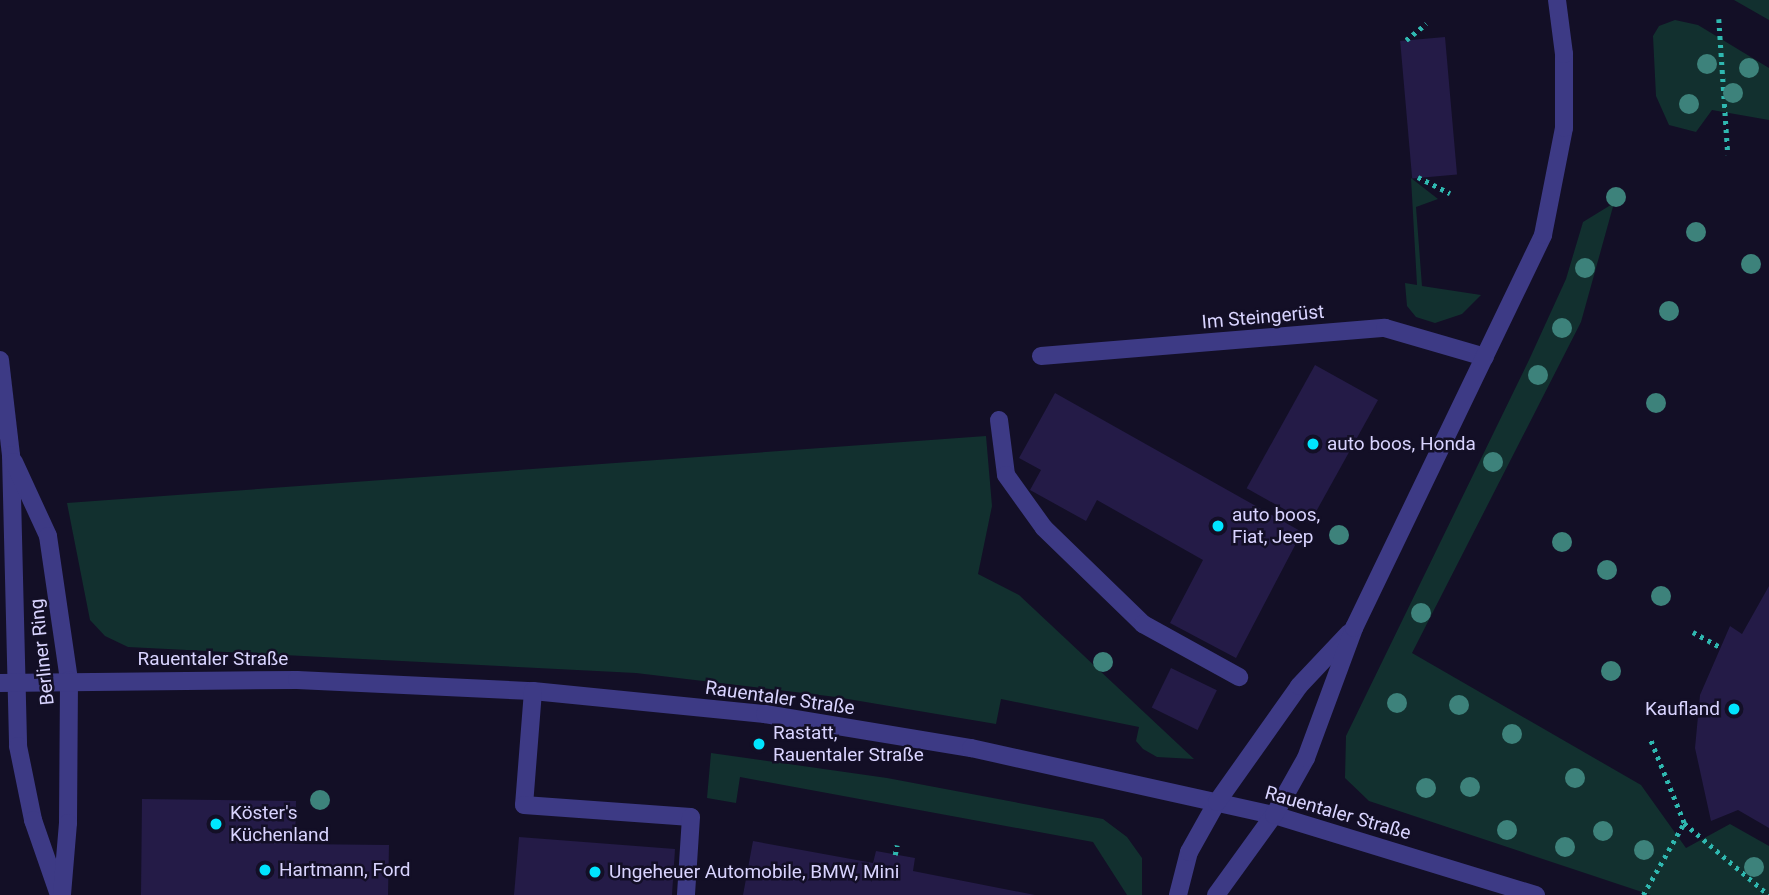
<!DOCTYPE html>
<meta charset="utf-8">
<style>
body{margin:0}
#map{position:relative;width:1769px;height:895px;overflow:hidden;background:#130f26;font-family:Roboto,sans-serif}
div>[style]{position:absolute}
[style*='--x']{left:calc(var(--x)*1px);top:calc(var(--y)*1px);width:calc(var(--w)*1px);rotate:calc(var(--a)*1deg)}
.green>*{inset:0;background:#12302f}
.building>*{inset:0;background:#241b47;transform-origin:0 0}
.path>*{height:4.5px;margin-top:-2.25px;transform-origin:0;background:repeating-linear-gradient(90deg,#2fb8b0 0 3.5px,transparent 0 8.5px)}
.minor>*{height:18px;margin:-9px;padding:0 9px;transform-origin:9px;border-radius:9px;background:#3d3a85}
.trees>*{width:20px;height:20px;margin:-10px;border-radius:50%;background:#3d827b}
.dots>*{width:19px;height:19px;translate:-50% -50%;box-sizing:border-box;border:4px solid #130f26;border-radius:50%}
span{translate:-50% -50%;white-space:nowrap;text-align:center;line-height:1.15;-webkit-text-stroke:5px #130f26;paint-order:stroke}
.street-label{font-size:19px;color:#d9d4ff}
.poi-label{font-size:19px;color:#d9d4ff}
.left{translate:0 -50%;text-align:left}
.right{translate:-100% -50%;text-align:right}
</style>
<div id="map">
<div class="green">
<i style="clip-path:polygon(1734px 0,1769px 0,1769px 20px)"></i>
<i style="clip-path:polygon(1675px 20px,1698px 25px,1769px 68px,1769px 120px,1712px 110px,1696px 132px,1669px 125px,1656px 96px,1653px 36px,1659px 26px)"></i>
<i style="clip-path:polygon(1411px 178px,1438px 199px,1416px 207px,1422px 286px,1481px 295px,1462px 314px,1435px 323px,1416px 317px,1407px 306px,1405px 283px,1417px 285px)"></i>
<i style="clip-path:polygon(1614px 203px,1581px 322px,1412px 653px,1641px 785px,1686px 848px,1730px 824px,1769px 846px,1769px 895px,1651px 895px,1369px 801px,1345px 778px,1346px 736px,1529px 360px,1566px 279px,1583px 222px)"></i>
<i style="clip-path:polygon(986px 436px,992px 506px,978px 574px,1019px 595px,1194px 759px,1157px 757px,1143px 749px,1136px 741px,1139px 727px,1001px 699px,996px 724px,836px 697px,636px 673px,128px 647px,105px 636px,90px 620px,67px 503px)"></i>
<i style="clip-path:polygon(711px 753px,887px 778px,1103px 819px,1127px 837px,1142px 858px,1142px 895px,1127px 895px,1093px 842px,740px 777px,736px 803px,707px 798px)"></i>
</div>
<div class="building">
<i style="left:1445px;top:37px;width:138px;height:45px;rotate:85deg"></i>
<i style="left:1315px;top:365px;width:72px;height:141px;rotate:29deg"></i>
<i style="clip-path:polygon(1055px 393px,1302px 532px,1236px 658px,1170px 623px,1203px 560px,1097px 500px,1086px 521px,1030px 490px,1041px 470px,1019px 458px)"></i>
<i style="clip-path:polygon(1769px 586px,1769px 828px,1738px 810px,1711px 821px,1695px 748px,1700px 695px,1730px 626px,1742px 634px)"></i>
<i style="left:1171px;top:668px;width:51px;height:44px;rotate:26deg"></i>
<i style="clip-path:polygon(142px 799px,296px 801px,295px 844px,389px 845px,388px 895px,141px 895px)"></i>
<i style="clip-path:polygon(519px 837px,675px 849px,672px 895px,514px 895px)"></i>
<i style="clip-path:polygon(753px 841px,873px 863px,876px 851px,915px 858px,913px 871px,1035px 895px,743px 895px)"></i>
</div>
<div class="path">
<i style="--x:1719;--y:19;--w:136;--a:86.2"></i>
<i style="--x:1406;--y:40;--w:26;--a:-39"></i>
<i style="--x:1418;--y:177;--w:36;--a:27"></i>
<i style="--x:1693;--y:632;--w:31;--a:29"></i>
<i style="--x:1684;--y:823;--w:111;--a:40.3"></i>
<i style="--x:895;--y:855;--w:10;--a:-79"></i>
<i style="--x:1643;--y:895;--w:83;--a:-60.3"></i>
<i style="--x:1684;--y:823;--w:91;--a:-112"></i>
</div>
<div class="minor">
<i style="--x:1041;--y:356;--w:345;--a:-4.7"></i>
<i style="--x:1385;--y:328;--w:104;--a:16.2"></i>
<i style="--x:0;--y:360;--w:96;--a:83.4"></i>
<i style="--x:11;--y:455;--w:291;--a:88.6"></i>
<i style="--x:18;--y:746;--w:76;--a:78.5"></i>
<i style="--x:33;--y:820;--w:79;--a:70.9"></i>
<i style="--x:999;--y:420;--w:55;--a:82.7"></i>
<i style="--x:1006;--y:475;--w:65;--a:54.4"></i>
<i style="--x:1044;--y:528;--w:138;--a:44.1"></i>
<i style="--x:1143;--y:624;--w:110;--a:28.9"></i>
<i style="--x:14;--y:462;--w:81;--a:65.3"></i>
<i style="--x:48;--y:536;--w:146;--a:81.7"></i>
<i style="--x:69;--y:680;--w:143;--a:90.4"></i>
<i style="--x:68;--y:823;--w:72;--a:94.8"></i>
<i style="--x:0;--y:683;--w:297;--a:-0.6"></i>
<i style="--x:297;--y:680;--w:236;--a:2.7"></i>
<i style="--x:533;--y:691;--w:233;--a:5.7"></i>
<i style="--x:765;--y:714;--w:209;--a:9.4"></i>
<i style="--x:971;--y:748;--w:310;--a:12.5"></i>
<i style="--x:1274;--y:815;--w:274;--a:17"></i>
<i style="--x:533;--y:691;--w:114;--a:94.5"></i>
<i style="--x:524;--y:805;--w:167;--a:4.1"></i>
<i style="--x:691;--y:817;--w:78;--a:93.7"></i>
<i style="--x:1178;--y:895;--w:44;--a:-75.7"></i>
<i style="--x:1189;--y:852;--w:57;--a:-60.8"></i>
<i style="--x:1217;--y:802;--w:142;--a:-54.7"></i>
<i style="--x:1299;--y:686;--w:73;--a:-46.7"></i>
<i style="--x:1216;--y:895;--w:99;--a:-54.1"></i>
<i style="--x:1274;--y:815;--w:65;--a:-60.7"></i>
<i style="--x:1306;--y:758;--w:139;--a:-69.7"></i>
<i style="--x:1354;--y:628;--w:436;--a:-64.3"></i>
<i style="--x:1543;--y:235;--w:109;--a:-78.9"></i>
<i style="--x:1564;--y:128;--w:74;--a:-90"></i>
<i style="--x:1564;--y:54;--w:54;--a:-97.4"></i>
</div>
<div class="trees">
<i style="left:1707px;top:64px"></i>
<i style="left:1749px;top:68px"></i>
<i style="left:1733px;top:93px"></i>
<i style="left:1689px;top:104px"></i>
<i style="left:1616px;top:197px"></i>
<i style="left:1696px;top:232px"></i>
<i style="left:1751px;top:264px"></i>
<i style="left:1585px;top:268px"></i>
<i style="left:1669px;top:311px"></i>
<i style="left:1562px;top:328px"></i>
<i style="left:1538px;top:375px"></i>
<i style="left:1656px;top:403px"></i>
<i style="left:1493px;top:462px"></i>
<i style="left:1339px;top:535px"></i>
<i style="left:1562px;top:542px"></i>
<i style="left:1607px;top:570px"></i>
<i style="left:1661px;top:596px"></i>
<i style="left:1421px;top:613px"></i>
<i style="left:1103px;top:662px"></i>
<i style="left:1611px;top:671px"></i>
<i style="left:1397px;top:703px"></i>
<i style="left:1459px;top:705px"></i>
<i style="left:1512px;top:734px"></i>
<i style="left:1575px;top:778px"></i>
<i style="left:1470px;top:787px"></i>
<i style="left:1426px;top:788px"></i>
<i style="left:320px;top:800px"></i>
<i style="left:1507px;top:830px"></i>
<i style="left:1603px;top:831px"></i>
<i style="left:1565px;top:847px"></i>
<i style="left:1644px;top:850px"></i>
<i style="left:1754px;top:867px"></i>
</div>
<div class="dots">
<i style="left:1313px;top:444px;background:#00e5ff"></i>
<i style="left:1218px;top:526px;background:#00e5ff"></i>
<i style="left:1734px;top:709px;background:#00e5ff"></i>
<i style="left:759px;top:744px;background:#00e5ff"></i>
<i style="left:216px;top:824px;background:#00e5ff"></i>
<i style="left:265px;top:870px;background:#00e5ff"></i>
<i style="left:595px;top:872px;background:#00e5ff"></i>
</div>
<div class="street-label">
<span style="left:1263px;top:317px;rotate:-5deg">Im Steingerüst</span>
<span style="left:42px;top:652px;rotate:-96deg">Berliner Ring</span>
<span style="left:213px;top:659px">Rauentaler Straße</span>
<span style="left:780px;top:698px;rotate:8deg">Rauentaler Straße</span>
<span style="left:1338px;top:813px;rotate:16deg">Rauentaler Straße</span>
</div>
<div class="poi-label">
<span class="left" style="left:1327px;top:444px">auto boos, Honda</span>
<span class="left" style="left:1232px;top:526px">auto boos,<br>Fiat, Jeep</span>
<span class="right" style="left:1720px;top:709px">Kaufland</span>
<span class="left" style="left:773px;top:744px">Rastatt,<br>Rauentaler Straße</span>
<span class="left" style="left:230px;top:824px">Köster's<br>Küchenland</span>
<span class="left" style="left:279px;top:870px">Hartmann, Ford</span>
<span class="left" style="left:609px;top:872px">Ungeheuer Automobile, BMW, Mini</span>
</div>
</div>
